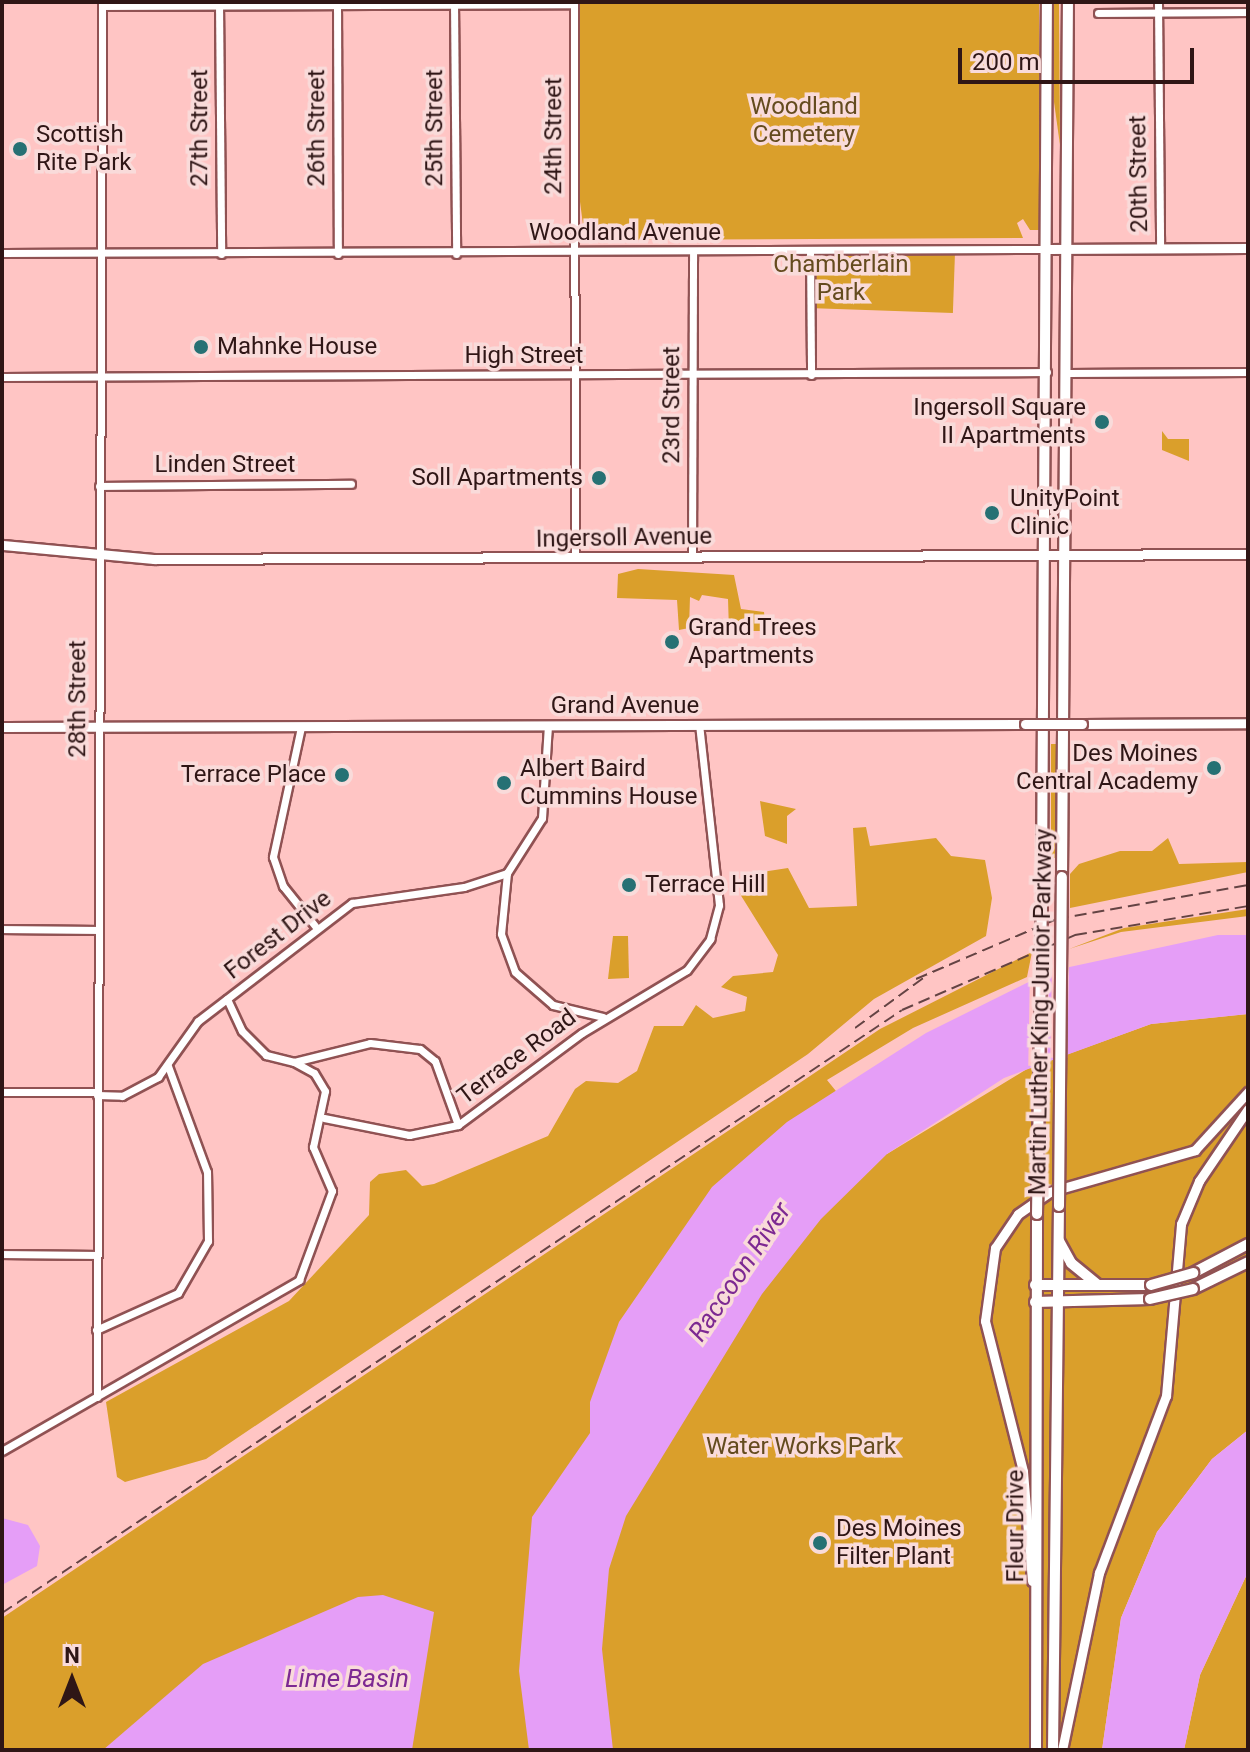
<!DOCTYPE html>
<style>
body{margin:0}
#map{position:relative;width:1250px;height:1752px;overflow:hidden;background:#ffc5c4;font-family:Roboto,sans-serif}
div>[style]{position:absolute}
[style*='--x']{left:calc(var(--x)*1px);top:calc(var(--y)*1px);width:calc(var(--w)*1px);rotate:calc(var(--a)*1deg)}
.green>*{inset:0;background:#da9f2b;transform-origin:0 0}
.water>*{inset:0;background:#e59ef7}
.pier>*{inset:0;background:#ffc5c4;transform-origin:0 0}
.roads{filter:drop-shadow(2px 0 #905253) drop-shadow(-2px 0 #905253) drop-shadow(0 2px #905253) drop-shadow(0 -2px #905253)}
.street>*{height:7px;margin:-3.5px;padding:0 3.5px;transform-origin:3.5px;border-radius:3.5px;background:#fff}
.secondary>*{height:9px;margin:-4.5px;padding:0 4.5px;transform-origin:4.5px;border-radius:4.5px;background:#fff}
.primary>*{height:10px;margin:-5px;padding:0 5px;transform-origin:5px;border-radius:5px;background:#fff}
.rail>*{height:2px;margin-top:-1px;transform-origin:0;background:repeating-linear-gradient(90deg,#644343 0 12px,transparent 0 18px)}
.bridges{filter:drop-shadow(2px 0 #905253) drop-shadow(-2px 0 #905253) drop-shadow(0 2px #905253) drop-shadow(0 -2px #905253)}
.secondary-bridge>*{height:9px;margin:-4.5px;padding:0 4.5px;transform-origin:4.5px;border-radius:4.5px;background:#fff}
.primary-bridge>*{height:10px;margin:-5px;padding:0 5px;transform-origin:5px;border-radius:5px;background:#fff}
.dots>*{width:22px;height:22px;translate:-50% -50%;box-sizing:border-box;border:4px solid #f9dbda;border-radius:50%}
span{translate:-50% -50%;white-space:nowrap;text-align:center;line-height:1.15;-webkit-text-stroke:7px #f9dbda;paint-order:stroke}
.park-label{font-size:24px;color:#644b1e}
.street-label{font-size:24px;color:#2f1616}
.poi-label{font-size:24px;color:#2f1616}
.left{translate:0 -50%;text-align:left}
.right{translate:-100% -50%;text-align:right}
.water-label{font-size:26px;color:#7d2992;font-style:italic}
.frame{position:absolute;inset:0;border:4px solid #2f1616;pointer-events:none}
.north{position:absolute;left:32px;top:1640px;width:80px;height:80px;-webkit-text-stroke:6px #f9dbda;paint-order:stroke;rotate:0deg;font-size:22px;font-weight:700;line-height:32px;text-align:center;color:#2f1616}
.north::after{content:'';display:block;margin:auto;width:28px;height:36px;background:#2f1616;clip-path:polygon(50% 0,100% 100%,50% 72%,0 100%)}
.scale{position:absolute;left:958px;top:48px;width:236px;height:36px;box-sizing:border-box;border:4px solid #2f1616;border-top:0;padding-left:10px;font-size:24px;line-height:28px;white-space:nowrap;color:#2f1616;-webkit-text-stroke:6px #f9dbda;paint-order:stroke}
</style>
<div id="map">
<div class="green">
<i style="clip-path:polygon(574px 2px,1039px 2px,1040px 230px,1030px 230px,1023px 219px,1017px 223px,1023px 238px,585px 240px,574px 156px)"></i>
<i style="clip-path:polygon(1054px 2px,1059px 2px,1060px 145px,1054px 102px)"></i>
<i style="left:810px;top:250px;width:145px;height:58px;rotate:2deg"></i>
<i style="clip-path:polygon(1162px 431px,1168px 439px,1189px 439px,1189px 461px,1162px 450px)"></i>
<i style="clip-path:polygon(638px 569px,734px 575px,741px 609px,764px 612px,766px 631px,729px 631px,728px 599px,702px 595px,699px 601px,690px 597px,689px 628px,679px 630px,677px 600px,617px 598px,618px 574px)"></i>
<i style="left:1051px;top:744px;width:5px;height:114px"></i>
<i style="clip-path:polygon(760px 801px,796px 809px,787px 816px,787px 844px,765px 836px)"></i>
<i style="clip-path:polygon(866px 827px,870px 846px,936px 838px,951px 856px,985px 860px,992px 898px,986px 936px,874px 999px,808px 1054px,206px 1459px,125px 1482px,117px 1477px,106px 1402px,289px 1301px,369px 1215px,370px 1182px,379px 1174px,406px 1170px,422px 1186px,434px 1184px,548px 1136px,575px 1089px,586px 1081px,618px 1083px,637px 1071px,654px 1026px,683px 1026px,696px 1005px,713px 1018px,745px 1011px,747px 997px,721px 987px,733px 976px,773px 972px,778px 955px,740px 894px,762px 872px,788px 868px,809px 908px,857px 906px,853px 828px)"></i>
<i style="clip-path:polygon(1168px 838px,1179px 864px,1248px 862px,1248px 872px,1070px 908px,1070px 874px,1079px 864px,1120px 851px,1152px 851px)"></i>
<i style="clip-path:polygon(1248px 909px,1248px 916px,1121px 932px,1069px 949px,1124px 928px)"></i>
<i style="clip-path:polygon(613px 936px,628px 936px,629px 978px,608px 979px)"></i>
<i style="clip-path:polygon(1032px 952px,1027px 977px,913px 1028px,827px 1080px,887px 1154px,1027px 1069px,1151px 1024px,1248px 1014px,1248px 1430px,1212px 1459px,1157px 1532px,1121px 1618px,1102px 1750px,2px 1750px,2px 1618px,880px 1029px)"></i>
<i style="clip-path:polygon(1248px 1572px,1248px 1750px,1184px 1750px,1200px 1675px)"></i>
</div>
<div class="water">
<i style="clip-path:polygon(1218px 935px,1248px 935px,1248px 1014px,1151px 1024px,1004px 1078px,887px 1154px,821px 1219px,762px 1294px,626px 1516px,609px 1569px,602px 1649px,613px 1750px,529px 1750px,519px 1671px,532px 1517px,590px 1433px,590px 1402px,619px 1322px,712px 1187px,787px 1122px,926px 1033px,1051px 971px)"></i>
<i style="clip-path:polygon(1248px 1430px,1248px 1572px,1200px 1675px,1184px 1750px,1102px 1750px,1121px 1618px,1157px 1532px,1212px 1459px)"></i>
<i style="clip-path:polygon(2px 1518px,28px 1525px,40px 1546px,37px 1566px,2px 1585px)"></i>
<i style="clip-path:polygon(383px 1595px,434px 1612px,412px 1750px,103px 1750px,203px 1664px,358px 1597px)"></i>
</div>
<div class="pier">
<i style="left:1069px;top:961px;width:97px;height:17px;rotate:91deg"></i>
<i style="left:1049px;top:967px;width:99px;height:19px;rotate:91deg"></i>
</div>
<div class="roads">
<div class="street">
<i style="--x:219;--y:2;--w:252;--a:89.5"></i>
<i style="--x:337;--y:2;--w:252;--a:89.8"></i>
<i style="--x:454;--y:2;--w:252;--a:89.5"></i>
<i style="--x:574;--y:2;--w:556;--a:89.9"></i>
<i style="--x:1158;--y:2;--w:247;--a:89.5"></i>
<i style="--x:102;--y:6;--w:472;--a:-0.2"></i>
<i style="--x:1098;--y:13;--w:150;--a:-0.4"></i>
<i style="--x:810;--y:250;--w:125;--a:89.5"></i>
<i style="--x:2;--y:253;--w:1046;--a:-0.22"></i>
<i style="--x:1068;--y:373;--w:180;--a:-0.3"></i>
<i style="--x:2;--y:377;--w:1045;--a:-0.27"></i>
<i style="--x:99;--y:486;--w:252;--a:-0.5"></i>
<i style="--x:692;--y:557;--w:304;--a:-89.8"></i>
<i style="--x:301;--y:727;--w:133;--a:102.2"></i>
<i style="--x:273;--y:857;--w:31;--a:71"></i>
<i style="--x:283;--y:886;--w:51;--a:51.3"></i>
<i style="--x:507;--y:873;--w:61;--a:95.6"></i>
<i style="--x:501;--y:934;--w:40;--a:69.8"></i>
<i style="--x:515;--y:972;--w:50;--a:41"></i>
<i style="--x:553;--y:1005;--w:51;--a:13.5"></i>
<i style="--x:2;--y:929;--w:95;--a:0.6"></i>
<i style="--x:227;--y:999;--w:35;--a:65"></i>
<i style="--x:242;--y:1031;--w:34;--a:45"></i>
<i style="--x:266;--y:1055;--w:29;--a:14"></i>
<i style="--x:294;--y:1062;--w:78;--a:-14"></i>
<i style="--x:370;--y:1043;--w:50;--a:6.8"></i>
<i style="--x:420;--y:1049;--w:19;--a:39"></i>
<i style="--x:435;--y:1061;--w:68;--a:70.2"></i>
<i style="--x:2;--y:1092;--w:95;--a:0"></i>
<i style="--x:97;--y:1095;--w:25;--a:2"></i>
<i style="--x:122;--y:1096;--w:41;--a:-27.8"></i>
<i style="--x:158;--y:1077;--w:69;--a:-54.5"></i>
<i style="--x:198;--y:1021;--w:194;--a:-37.5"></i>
<i style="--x:352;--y:903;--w:113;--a:-8.1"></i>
<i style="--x:464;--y:887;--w:45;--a:-18"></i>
<i style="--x:507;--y:873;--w:65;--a:-57.5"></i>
<i style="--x:542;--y:818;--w:92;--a:-86.3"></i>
<i style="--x:324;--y:1118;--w:87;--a:11.3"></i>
<i style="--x:409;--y:1135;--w:50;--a:-11.5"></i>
<i style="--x:458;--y:1125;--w:154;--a:-36.6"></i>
<i style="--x:582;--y:1033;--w:122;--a:-31"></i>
<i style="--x:687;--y:970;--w:39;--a:-53"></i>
<i style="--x:710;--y:939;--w:35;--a:-75"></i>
<i style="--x:719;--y:905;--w:181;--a:-96.3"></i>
<i style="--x:2;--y:1254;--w:95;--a:0.6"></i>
<i style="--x:96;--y:1330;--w:90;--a:-24.3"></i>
<i style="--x:178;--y:1293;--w:60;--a:-60"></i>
<i style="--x:208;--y:1241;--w:69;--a:-90.8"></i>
<i style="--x:207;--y:1172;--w:113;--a:-110.2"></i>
<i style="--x:97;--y:1397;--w:1395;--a:-89.79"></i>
<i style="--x:2;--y:1451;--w:343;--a:-29.9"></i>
<i style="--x:299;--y:1280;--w:95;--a:-69.7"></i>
<i style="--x:332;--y:1191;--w:48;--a:-113.4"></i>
<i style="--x:313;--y:1147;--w:57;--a:-77.9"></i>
<i style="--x:325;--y:1091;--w:21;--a:-121"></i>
<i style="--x:314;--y:1073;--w:23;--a:-151"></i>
</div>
<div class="secondary">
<i style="--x:1048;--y:249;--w:200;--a:-0.3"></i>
<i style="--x:2;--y:545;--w:153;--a:5.3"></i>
<i style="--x:154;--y:559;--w:1094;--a:-0.26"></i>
<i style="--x:1082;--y:724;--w:166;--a:-0.3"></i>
<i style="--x:2;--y:727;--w:1023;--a:-0.17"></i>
<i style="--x:1032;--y:1581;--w:110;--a:-94.7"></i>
<i style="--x:1023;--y:1471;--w:155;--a:-104.2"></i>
<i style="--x:985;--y:1321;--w:74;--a:-82.2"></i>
<i style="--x:995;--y:1248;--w:41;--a:-55.9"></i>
<i style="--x:1018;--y:1214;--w:38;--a:-35"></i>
<i style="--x:1049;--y:1192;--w:152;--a:-16"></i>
<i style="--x:1195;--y:1150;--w:79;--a:-47.6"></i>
<i style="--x:1062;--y:1750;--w:181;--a:-78.2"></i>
<i style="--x:1099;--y:1573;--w:189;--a:-69.3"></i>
<i style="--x:1166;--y:1396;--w:173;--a:-85"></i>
<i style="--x:1181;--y:1224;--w:47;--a:-67.3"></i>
<i style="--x:1199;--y:1181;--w:87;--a:-55.8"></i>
</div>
<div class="primary">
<i style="--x:1062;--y:877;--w:875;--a:-89.61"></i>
<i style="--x:1042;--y:884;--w:882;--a:-89.68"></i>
<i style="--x:1059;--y:1241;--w:25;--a:61"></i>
<i style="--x:1071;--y:1263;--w:35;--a:39"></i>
<i style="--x:1193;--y:1273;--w:62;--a:-27.8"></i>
<i style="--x:1035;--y:1285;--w:116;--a:0"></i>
<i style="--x:1193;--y:1289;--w:61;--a:-26.1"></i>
<i style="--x:1035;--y:1302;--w:115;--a:-1.5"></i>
<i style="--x:1036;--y:1750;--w:536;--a:-89.89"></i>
<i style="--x:1053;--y:1750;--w:544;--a:-89.37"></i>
</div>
</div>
<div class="rail">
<i style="--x:916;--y:979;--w:153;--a:-23.1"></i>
<i style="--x:1057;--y:919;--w:194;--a:-10.1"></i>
<i style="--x:855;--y:1028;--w:88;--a:-36.2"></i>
<i style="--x:2;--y:1613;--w:1083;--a:-33.82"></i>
<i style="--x:902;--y:1010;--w:189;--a:-23.4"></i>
<i style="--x:1075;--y:935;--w:175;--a:-9.5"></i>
</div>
<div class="bridges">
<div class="secondary-bridge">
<i style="--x:1025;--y:724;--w:57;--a:0"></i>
</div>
<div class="primary-bridge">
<i style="--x:1059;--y:1206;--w:329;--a:-89.5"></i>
<i style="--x:1037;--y:1214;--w:330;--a:-89.1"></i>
<i style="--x:1151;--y:1285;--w:44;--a:-15.9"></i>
<i style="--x:1150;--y:1299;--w:44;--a:-13.1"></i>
</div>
</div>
<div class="dots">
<i style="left:20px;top:149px;background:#267174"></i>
<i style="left:201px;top:347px;background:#267174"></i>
<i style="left:1102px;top:422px;background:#267174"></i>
<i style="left:599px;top:478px;background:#267174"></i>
<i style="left:992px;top:513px;background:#267174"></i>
<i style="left:672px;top:642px;background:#267174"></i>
<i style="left:1214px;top:768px;background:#267174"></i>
<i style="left:342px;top:775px;background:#267174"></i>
<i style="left:504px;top:783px;background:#267174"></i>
<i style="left:629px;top:885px;background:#267174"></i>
<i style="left:820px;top:1543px;background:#267174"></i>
</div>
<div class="park-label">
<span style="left:804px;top:121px">Woodland<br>Cemetery</span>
<span style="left:841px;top:279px">Chamberlain<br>Park</span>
<span style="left:801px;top:1447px">Water Works Park</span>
</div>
<div class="street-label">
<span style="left:200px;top:128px;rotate:-90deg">27th Street</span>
<span style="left:317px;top:128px;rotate:-90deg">26th Street</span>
<span style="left:435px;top:128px;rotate:-90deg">25th Street</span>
<span style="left:554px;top:136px;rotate:-90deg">24th Street</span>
<span style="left:1139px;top:174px;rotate:-91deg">20th Street</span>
<span style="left:625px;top:233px">Woodland Avenue</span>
<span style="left:524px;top:356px">High Street</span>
<span style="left:672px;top:405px;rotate:-90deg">23rd Street</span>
<span style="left:225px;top:465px">Linden Street</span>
<span style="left:624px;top:538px;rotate:-1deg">Ingersoll Avenue</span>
<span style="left:78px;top:699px;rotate:-90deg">28th Street</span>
<span style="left:625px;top:706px">Grand Avenue</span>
<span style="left:278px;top:935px;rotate:-38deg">Forest Drive</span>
<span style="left:1041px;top:1012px;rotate:-89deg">Martin Luther King Junior Parkway</span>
<span style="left:517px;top:1057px;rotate:-37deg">Terrace Road</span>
<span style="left:1016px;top:1526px;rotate:-90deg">Fleur Drive</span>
</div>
<div class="poi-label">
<span class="left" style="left:36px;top:149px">Scottish<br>Rite Park</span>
<span class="left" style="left:217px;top:347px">Mahnke House</span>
<span class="right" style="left:1086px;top:422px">Ingersoll Square<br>II Apartments</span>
<span class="right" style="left:583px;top:478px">Soll Apartments</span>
<span class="left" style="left:1010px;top:513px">UnityPoint<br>Clinic</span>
<span class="left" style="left:688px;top:642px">Grand Trees<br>Apartments</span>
<span class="right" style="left:1198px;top:768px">Des Moines<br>Central Academy</span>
<span class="left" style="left:520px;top:783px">Albert Baird<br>Cummins House</span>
<span class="right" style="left:326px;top:775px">Terrace Place</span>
<span class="left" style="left:645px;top:885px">Terrace Hill</span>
<span class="left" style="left:836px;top:1543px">Des Moines<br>Filter Plant</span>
</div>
<div class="water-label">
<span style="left:740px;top:1272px;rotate:-56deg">Raccoon River</span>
<span style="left:347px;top:1679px">Lime Basin</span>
</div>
<div class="frame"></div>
<div class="north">N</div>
<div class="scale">200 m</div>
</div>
